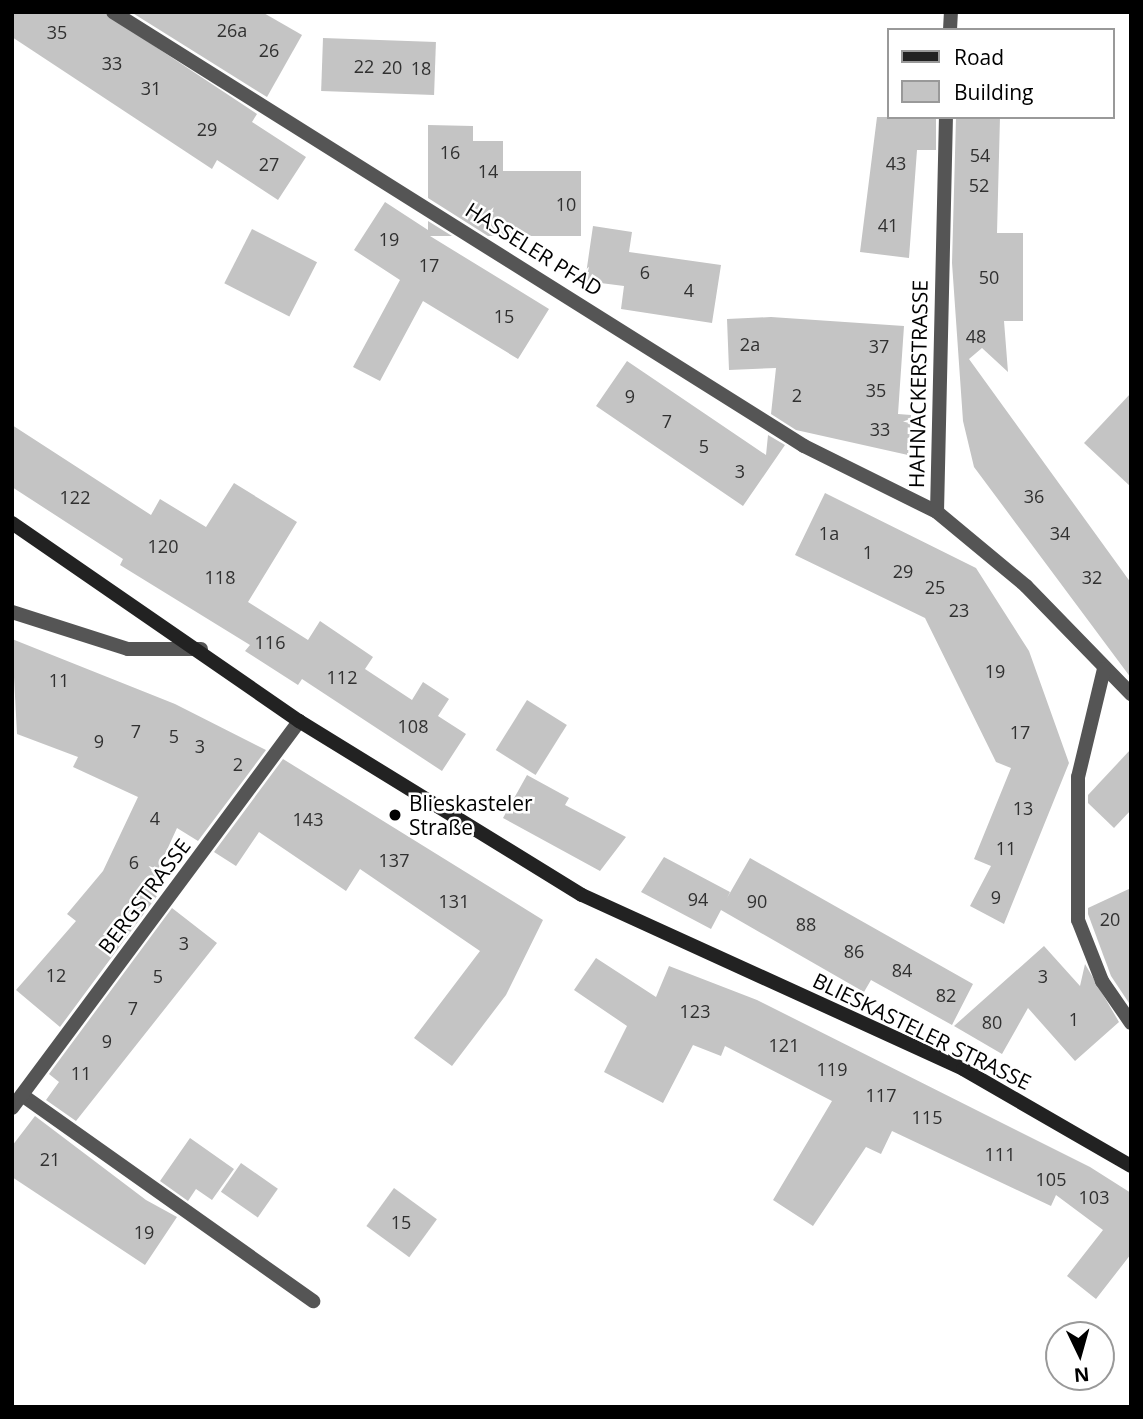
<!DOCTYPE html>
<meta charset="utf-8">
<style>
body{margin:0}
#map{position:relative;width:1143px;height:1419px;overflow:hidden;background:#fff;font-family:"Open Sans",sans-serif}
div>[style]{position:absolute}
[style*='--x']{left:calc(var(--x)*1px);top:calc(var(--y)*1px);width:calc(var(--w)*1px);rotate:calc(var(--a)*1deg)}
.building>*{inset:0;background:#c4c4c4;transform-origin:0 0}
.minor>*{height:14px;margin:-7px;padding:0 7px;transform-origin:7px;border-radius:7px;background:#555}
.secondary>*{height:14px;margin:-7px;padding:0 7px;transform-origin:7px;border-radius:7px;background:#222}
.dots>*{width:19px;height:19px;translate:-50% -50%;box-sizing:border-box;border:4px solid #fff;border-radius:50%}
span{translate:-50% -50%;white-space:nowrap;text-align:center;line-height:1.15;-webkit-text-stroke:5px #fff;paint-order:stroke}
.number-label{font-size:18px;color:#313131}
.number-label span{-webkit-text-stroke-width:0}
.street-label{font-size:21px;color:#000}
.poi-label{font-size:21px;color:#000}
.left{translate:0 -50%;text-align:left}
.frame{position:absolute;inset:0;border:14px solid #000;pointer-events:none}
.legend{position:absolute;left:887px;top:28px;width:228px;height:91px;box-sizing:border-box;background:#fff;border:2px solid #999;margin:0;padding:9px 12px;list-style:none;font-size:21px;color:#000}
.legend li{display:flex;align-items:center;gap:14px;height:35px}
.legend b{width:35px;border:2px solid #999}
.north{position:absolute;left:1045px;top:1321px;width:70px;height:70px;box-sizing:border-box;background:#fff;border:2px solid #999;border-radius:50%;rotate:175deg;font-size:19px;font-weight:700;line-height:28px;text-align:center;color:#000}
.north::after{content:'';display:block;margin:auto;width:24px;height:32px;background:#000;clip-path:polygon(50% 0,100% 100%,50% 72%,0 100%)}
</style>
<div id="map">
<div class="building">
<i style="clip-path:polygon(12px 12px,103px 12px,257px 114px,252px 122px,306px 157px,278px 200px,217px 160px,212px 169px,12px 37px)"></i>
<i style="clip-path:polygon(131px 12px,262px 12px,302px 35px,267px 97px)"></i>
<i style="left:323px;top:38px;width:113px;height:53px;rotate:2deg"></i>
<i style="clip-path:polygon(877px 117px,936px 117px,936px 150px,917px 150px,909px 258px,860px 252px)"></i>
<i style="clip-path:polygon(956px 117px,1000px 117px,997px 233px,1023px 233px,1023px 321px,1004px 321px,1008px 372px,982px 348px,969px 359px,1131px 583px,1131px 678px,974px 467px,963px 421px,952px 263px)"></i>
<i style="clip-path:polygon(428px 125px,473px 126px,473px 141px,503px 141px,503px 171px,581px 171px,581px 236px,488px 236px,428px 198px)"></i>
<i style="clip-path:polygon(385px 202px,428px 230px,428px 221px,452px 236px,430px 236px,549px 309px,518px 359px,423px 301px,380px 381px,353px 367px,400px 280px,354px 250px)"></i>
<i style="clip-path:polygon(593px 226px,632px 232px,629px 252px,721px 265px,712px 323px,621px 309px,624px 286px,585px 281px)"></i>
<i style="left:252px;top:229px;width:73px;height:61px;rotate:27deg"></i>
<i style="clip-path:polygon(771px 317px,904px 326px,898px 414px,911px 415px,908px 455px,796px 430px,771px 414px,776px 368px,729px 370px,727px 319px)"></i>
<i style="clip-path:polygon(627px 361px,766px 455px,768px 435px,785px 445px,743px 506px,596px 406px)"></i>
<i style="clip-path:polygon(1131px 393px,1131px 487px,1084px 443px)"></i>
<i style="clip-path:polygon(12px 425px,151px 515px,160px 499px,206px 527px,234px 483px,297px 522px,248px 602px,308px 640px,320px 621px,373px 657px,365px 669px,412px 700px,423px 682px,449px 699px,438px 716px,466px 734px,442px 771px,302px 679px,298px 685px,245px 651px,250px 645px,120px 565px,123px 559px,12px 487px)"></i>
<i style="clip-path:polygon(825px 493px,976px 568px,1029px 651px,1069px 763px,1004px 924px,970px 906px,991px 866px,974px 859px,1011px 768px,996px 762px,925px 618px,795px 555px)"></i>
<i style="clip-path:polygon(12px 639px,175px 704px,266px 750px,198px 841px,177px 828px,149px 889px,157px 896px,60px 1027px,16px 990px,76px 921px,67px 914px,103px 871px,138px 797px,73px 767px,78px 757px,17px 734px)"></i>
<i style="left:527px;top:700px;width:47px;height:59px;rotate:32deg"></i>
<i style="clip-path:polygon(1131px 749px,1131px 810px,1114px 828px,1088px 803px,1088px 795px)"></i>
<i style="clip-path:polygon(283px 759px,543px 920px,506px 995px,452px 1066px,414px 1038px,480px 951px,360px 869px,346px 891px,259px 832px,236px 866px,214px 852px)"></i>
<i style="clip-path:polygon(527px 775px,569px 798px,565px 805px,626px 837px,600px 871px,503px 818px)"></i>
<i style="clip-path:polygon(664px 857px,730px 892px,727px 898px,750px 858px,973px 984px,952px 1025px,871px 980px,864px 992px,721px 910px,711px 929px,641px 892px)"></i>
<i style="clip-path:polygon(1131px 888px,1131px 1006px,1111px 976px,1088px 914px,1088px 908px)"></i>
<i style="clip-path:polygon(172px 908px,217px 943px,76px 1121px,46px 1100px,59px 1082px,49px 1074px)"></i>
<i style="clip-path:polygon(1044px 946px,1080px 986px,1085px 964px,1119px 1022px,1075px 1061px,1028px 1008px,1002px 1054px,954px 1026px)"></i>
<i style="clip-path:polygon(596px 958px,656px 997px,669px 966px,757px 1000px,1090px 1167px,1131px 1193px,1131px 1254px,1096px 1299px,1067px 1276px,1103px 1230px,1056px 1195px,1051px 1206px,892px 1131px,881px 1154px,866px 1147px,813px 1226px,773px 1200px,832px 1101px,725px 1046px,721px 1056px,693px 1045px,663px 1103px,604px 1072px,627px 1026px,574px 990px)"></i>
<i style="clip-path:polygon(35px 1116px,146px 1200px,177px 1217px,145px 1265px,12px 1177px,12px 1146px)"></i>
<i style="clip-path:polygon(190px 1138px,234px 1169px,212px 1200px,196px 1189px,188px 1201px,160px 1181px)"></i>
<i style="left:241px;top:1163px;width:45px;height:35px;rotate:35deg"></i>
<i style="left:394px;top:1188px;width:53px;height:47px;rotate:36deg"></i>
</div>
<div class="minor">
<i style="--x:113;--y:12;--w:816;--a:32.13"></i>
<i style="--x:804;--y:446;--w:148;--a:26.4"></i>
<i style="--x:937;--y:512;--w:116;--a:39.7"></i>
<i style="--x:1026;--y:586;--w:151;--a:45.8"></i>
<i style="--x:950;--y:30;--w:18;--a:-87"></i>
<i style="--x:937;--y:512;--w:395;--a:-88.7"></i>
<i style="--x:12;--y:612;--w:122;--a:17.7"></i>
<i style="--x:128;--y:649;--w:73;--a:0"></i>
<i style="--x:1104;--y:669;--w:111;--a:103.5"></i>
<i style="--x:1078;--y:777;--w:143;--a:90"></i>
<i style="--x:1078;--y:920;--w:66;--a:68.5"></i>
<i style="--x:1102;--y:981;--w:51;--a:55.4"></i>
<i style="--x:22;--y:1095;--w:357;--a:35.3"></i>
<i style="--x:12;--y:1108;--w:482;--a:-53.4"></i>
</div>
<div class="secondary">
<i style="--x:12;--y:523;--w:349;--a:34.6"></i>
<i style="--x:299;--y:721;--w:332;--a:31.6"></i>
<i style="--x:582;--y:895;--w:419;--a:24.5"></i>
<i style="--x:963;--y:1069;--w:194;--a:30"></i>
</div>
<div class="dots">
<i style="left:395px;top:815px;background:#000"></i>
</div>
<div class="number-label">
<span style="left:232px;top:30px">26a</span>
<span style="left:57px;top:32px">35</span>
<span style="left:269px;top:50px">26</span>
<span style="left:112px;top:63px">33</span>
<span style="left:364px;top:66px">22</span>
<span style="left:392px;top:67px">20</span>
<span style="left:421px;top:68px">18</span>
<span style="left:151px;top:88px">31</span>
<span style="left:207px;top:129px">29</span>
<span style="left:450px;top:152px">16</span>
<span style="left:980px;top:155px">54</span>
<span style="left:896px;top:163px">43</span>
<span style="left:269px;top:164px">27</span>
<span style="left:488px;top:171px">14</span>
<span style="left:979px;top:185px">52</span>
<span style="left:566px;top:204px">10</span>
<span style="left:888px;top:225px">41</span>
<span style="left:389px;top:239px">19</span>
<span style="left:429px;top:265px">17</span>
<span style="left:645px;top:272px">6</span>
<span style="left:989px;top:277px">50</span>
<span style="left:689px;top:290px">4</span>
<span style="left:504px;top:316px">15</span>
<span style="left:976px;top:336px">48</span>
<span style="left:750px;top:344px">2a</span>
<span style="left:879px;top:346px">37</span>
<span style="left:876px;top:390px">35</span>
<span style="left:797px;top:395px">2</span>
<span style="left:630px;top:396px">9</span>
<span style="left:667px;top:421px">7</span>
<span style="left:880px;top:429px">33</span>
<span style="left:704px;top:446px">5</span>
<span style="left:740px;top:471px">3</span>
<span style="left:1034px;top:496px">36</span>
<span style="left:75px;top:497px">122</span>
<span style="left:829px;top:533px">1a</span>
<span style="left:1060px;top:533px">34</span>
<span style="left:163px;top:546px">120</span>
<span style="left:868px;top:552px">1</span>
<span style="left:903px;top:571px">29</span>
<span style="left:220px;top:577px">118</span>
<span style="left:1092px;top:577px">32</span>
<span style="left:935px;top:587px">25</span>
<span style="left:959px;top:610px">23</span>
<span style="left:270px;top:642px">116</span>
<span style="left:995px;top:671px">19</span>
<span style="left:342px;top:677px">112</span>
<span style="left:59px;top:680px">11</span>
<span style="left:413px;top:726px">108</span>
<span style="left:136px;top:731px">7</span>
<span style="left:1020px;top:732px">17</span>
<span style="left:174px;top:736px">5</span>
<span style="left:99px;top:741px">9</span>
<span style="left:200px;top:746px">3</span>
<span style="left:238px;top:764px">2</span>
<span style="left:1023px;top:808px">13</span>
<span style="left:155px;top:818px">4</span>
<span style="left:308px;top:819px">143</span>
<span style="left:1006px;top:848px">11</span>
<span style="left:394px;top:860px">137</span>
<span style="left:134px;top:862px">6</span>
<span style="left:996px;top:897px">9</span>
<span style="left:698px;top:899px">94</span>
<span style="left:454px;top:901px">131</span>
<span style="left:757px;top:901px">90</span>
<span style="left:1110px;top:919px">20</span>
<span style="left:806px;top:924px">88</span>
<span style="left:184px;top:943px">3</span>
<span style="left:854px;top:951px">86</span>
<span style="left:902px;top:970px">84</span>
<span style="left:56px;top:975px">12</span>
<span style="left:158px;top:976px">5</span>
<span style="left:1043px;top:976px">3</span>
<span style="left:946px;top:995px">82</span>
<span style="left:133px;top:1008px">7</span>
<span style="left:695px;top:1011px">123</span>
<span style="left:1074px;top:1019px">1</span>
<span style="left:992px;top:1022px">80</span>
<span style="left:107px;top:1041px">9</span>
<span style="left:784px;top:1045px">121</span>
<span style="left:832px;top:1069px">119</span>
<span style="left:81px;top:1073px">11</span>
<span style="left:881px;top:1095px">117</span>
<span style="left:927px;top:1117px">115</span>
<span style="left:1000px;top:1154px">111</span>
<span style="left:50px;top:1159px">21</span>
<span style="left:1051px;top:1179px">105</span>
<span style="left:1094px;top:1197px">103</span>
<span style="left:401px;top:1222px">15</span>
<span style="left:144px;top:1232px">19</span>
</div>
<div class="street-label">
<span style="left:534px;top:249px;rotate:32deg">HASSELER PFAD</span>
<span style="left:918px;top:384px;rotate:-89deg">HAHNACKERSTRASSE</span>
<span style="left:144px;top:896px;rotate:-53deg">BERGSTRASSE</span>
<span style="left:922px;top:1031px;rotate:26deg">BLIESKASTELER STRASSE</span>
</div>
<div class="poi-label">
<span class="left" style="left:409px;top:815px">Blieskasteler<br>Straße</span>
</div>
<div class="frame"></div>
<ul class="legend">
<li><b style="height:9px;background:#222"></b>Road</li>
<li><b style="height:19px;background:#c4c4c4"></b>Building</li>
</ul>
<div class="north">N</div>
</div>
